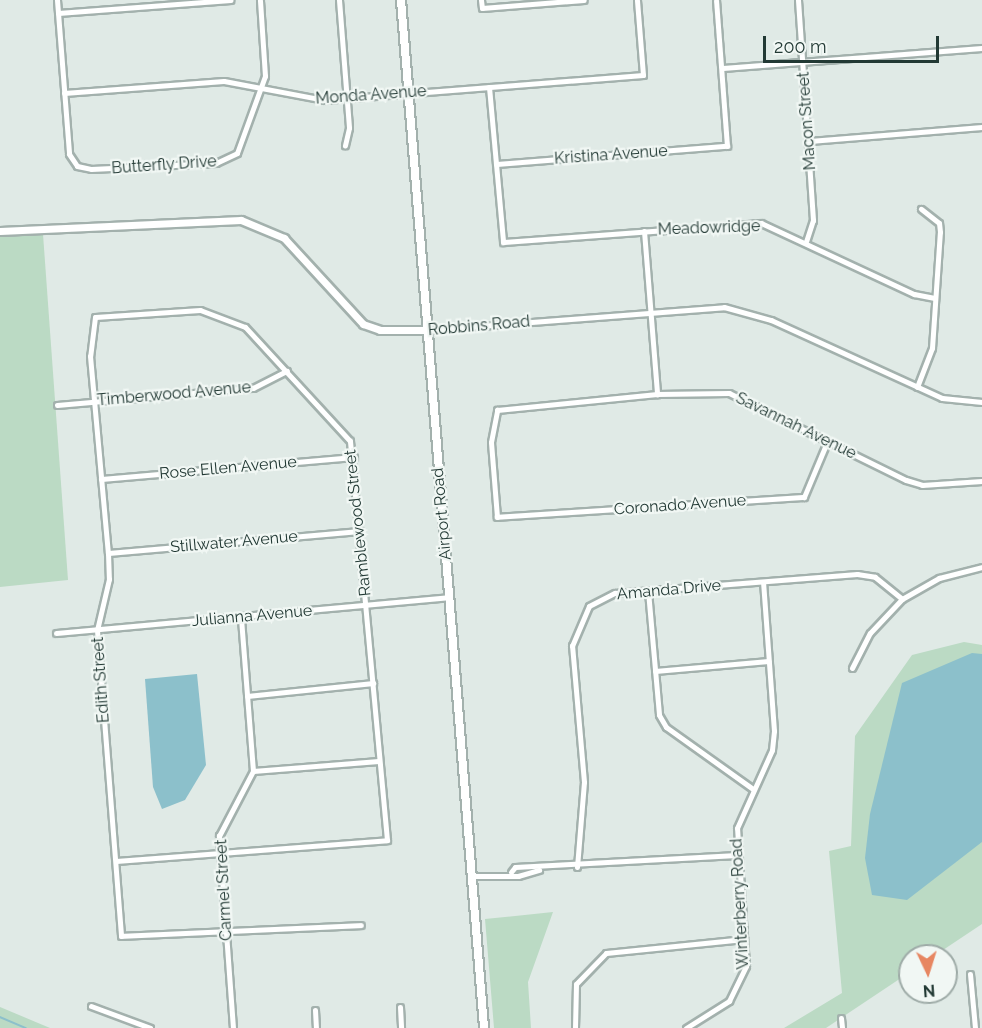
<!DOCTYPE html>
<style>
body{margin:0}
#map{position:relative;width:982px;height:1028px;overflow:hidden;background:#e0eae6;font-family:Raleway,sans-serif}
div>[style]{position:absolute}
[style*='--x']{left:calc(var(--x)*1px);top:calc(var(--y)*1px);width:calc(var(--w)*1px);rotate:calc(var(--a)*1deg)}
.green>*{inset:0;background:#bbdac4}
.water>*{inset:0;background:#8cc0cb}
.stream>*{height:1.5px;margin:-0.75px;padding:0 0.75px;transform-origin:0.75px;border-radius:0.75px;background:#8cc0cb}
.roads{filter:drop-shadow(2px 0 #a3b1ad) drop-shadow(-2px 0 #a3b1ad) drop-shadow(0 2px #a3b1ad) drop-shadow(0 -2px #a3b1ad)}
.minor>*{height:5px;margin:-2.5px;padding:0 2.5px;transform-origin:2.5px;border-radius:2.5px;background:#fff}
.tertiary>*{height:7px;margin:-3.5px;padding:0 3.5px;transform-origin:3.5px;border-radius:3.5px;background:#fff}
.secondary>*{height:8px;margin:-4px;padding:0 4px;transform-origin:4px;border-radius:4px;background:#fff}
span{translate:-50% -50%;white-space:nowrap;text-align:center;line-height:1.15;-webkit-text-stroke:4.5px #f1f7f4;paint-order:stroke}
.street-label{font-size:16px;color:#223934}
.north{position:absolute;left:898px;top:944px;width:60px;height:60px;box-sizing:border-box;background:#f1f7f4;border:2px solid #9eaba7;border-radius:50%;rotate:176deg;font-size:16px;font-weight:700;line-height:24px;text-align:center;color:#223934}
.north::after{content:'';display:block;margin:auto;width:21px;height:27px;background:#e78661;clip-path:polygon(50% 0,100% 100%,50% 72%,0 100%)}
.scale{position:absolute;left:763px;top:36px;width:176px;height:27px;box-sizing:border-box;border:3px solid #223934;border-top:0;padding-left:8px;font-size:18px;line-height:21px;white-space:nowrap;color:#223934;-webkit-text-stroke:4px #f1f7f4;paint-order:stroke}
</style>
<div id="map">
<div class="green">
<i style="clip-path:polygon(43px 234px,68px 580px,0 587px,0 237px)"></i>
<i style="clip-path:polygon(964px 642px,982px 645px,982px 924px,934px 956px,910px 956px,910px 972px,826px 1028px,784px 1028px,842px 993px,829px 851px,851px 846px,855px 736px,912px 655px)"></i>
<i style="clip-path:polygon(553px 912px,528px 982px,531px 1028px,494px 1028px,485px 919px)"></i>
<i style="clip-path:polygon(0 1007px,50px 1028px,0 1028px)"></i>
</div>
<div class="water">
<i style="clip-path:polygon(972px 653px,982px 654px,982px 842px,907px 900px,872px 895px,865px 858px,870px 814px,902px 683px)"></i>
<i style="clip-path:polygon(197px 674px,206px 765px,185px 800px,162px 809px,153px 787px,145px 679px)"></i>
</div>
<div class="stream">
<i style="--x:0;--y:1017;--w:28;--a:23"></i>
</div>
<div class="roads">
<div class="minor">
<i style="--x:57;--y:0;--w:154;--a:85.5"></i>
<i style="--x:69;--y:154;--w:14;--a:56"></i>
<i style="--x:77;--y:166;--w:14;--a:12"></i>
<i style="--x:91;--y:169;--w:125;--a:-2.7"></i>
<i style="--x:216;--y:163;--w:23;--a:-25"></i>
<i style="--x:237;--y:153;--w:82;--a:-70"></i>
<i style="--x:265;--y:76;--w:76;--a:-93.8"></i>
<i style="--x:339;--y:0;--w:128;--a:85.5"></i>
<i style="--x:349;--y:128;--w:18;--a:103"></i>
<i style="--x:481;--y:0;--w:8;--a:83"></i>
<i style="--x:482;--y:8;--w:102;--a:-4.5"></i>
<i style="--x:798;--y:0;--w:221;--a:86.1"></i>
<i style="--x:813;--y:220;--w:22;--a:108"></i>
<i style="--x:58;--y:13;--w:173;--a:-4.3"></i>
<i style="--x:722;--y:68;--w:261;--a:-4.4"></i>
<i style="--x:489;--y:87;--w:156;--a:84.8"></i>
<i style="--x:503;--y:242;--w:259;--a:-4.2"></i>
<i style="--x:761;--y:223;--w:169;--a:24.9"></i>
<i style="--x:914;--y:294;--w:21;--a:11"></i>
<i style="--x:64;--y:93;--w:160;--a:-4.3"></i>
<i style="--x:224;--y:81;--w:103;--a:10.7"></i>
<i style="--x:325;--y:100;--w:319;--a:-4.5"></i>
<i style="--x:643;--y:75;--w:75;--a:-94.6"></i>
<i style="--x:809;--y:141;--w:174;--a:-4.6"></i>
<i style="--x:496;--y:164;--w:232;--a:-4.5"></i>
<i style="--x:727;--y:146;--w:146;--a:-94.3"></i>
<i style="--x:644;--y:231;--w:164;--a:85.4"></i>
<i style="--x:427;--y:330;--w:298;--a:-4.4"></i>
<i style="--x:724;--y:307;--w:49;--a:15.5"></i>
<i style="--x:771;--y:320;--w:188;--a:24.5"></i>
<i style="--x:942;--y:398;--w:40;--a:5.7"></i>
<i style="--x:917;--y:387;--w:42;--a:-69"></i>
<i style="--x:932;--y:348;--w:116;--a:-86.1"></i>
<i style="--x:940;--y:232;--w:9;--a:-96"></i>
<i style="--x:939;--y:223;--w:23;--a:-142"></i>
<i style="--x:57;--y:405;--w:197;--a:-5"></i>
<i style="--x:253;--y:388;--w:38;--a:-27"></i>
<i style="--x:827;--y:442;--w:60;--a:112.7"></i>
<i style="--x:804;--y:497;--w:308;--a:176.3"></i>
<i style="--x:497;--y:517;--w:75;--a:-94.6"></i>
<i style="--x:491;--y:442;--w:33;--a:-79"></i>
<i style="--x:497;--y:410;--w:161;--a:-5.7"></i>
<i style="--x:657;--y:394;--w:72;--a:-0.8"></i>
<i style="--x:729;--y:393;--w:197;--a:26.2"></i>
<i style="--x:906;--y:480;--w:17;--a:17"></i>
<i style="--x:922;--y:485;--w:60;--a:-3.8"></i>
<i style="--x:101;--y:479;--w:254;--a:-5"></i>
<i style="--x:108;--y:553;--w:253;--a:-5"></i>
<i style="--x:648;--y:591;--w:124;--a:84.9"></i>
<i style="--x:659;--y:715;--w:14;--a:60"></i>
<i style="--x:666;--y:727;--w:107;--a:35.5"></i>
<i style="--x:56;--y:633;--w:394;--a:-5.2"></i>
<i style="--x:852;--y:668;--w:39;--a:-63"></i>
<i style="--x:870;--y:633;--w:47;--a:-46.7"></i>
<i style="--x:902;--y:599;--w:43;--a:-29.6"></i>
<i style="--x:939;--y:578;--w:44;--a:-14.3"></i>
<i style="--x:655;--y:671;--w:114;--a:-5"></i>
<i style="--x:247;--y:696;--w:127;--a:-5.9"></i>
<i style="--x:253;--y:771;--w:126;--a:-4.5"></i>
<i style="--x:116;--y:861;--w:272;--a:-4.4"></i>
<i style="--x:387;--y:840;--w:401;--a:-95.3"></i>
<i style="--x:350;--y:441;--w:155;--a:-132.6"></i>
<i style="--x:245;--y:327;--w:48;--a:-159.3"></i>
<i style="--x:200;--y:310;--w:105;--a:176.2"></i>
<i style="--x:95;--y:317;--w:39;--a:97"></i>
<i style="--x:90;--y:356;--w:198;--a:84.8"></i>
<i style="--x:108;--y:553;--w:26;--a:88"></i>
<i style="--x:109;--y:579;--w:52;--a:103.2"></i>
<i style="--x:97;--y:630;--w:307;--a:85.5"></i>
<i style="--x:121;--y:936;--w:240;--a:-2.6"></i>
<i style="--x:577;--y:867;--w:85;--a:-85.3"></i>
<i style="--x:584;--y:782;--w:137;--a:-95"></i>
<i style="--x:572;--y:646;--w:43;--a:-67"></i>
<i style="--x:589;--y:606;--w:29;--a:-27"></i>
<i style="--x:615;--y:593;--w:243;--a:-4.5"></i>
<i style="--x:857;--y:574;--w:18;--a:9"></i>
<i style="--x:875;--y:577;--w:35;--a:39"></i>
<i style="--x:511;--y:872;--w:6;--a:-51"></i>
<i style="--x:515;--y:867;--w:222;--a:-3.1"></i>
<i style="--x:471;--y:876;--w:47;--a:0"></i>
<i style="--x:518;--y:876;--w:22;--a:-16"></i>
<i style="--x:970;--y:974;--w:54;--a:84.7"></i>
<i style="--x:91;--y:1006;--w:63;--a:20.4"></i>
<i style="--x:400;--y:1007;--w:21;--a:87"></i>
<i style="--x:315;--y:1010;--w:18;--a:87"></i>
<i style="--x:841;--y:1018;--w:10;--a:84"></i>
<i style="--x:233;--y:1028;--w:193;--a:-94.2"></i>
<i style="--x:219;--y:836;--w:73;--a:-62.4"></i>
<i style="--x:253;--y:771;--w:154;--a:-94.5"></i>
<i style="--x:575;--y:1028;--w:44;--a:-88.7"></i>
<i style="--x:576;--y:984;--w:43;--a:-45.9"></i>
<i style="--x:606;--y:953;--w:139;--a:-5.8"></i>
<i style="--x:686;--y:1028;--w:51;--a:-32.1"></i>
<i style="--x:729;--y:1001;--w:39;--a:-64"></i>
<i style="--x:746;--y:966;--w:138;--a:-93.7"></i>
<i style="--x:737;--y:828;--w:85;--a:-65.8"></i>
<i style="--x:772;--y:750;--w:19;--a:-84"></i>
<i style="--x:774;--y:731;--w:149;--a:-94.2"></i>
</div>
<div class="tertiary">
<i style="--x:0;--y:231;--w:241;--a:-2.6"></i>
<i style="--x:241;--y:220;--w:47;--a:22.7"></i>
<i style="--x:284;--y:238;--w:117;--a:47.4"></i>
<i style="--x:363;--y:324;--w:18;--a:19"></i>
<i style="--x:380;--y:330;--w:47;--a:0"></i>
</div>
<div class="secondary">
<i style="--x:401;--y:0;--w:1031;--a:85.38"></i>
</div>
</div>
<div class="street-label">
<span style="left:371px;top:95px;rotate:-4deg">Monda Avenue</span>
<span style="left:807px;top:121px;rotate:-94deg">Macon Street</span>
<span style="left:611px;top:155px;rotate:-4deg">Kristina Avenue</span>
<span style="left:164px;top:165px;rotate:-4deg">Butterfly Drive</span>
<span style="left:709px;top:228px;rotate:-2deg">Meadowridge</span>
<span style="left:479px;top:326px;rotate:-5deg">Robbins Road</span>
<span style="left:174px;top:394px;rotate:-5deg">Timberwood Avenue</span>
<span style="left:796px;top:426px;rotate:26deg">Savannah Avenue</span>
<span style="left:228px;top:468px;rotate:-5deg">Rose Ellen Avenue</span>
<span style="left:680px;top:505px;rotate:-4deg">Coronado Avenue</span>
<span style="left:442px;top:514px;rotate:-95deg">Airport Road</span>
<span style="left:358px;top:523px;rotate:-96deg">Ramblewood Street</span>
<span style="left:234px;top:542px;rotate:-5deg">Stillwater Avenue</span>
<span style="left:669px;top:590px;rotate:-5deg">Amanda Drive</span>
<span style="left:252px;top:616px;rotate:-5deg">Julianna Avenue</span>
<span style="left:101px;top:680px;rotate:-94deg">Edith Street</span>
<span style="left:224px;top:890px;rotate:-93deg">Carmel Street</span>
<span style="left:740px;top:904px;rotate:-93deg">Winterberry Road</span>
</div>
<div class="north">N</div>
<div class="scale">200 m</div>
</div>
